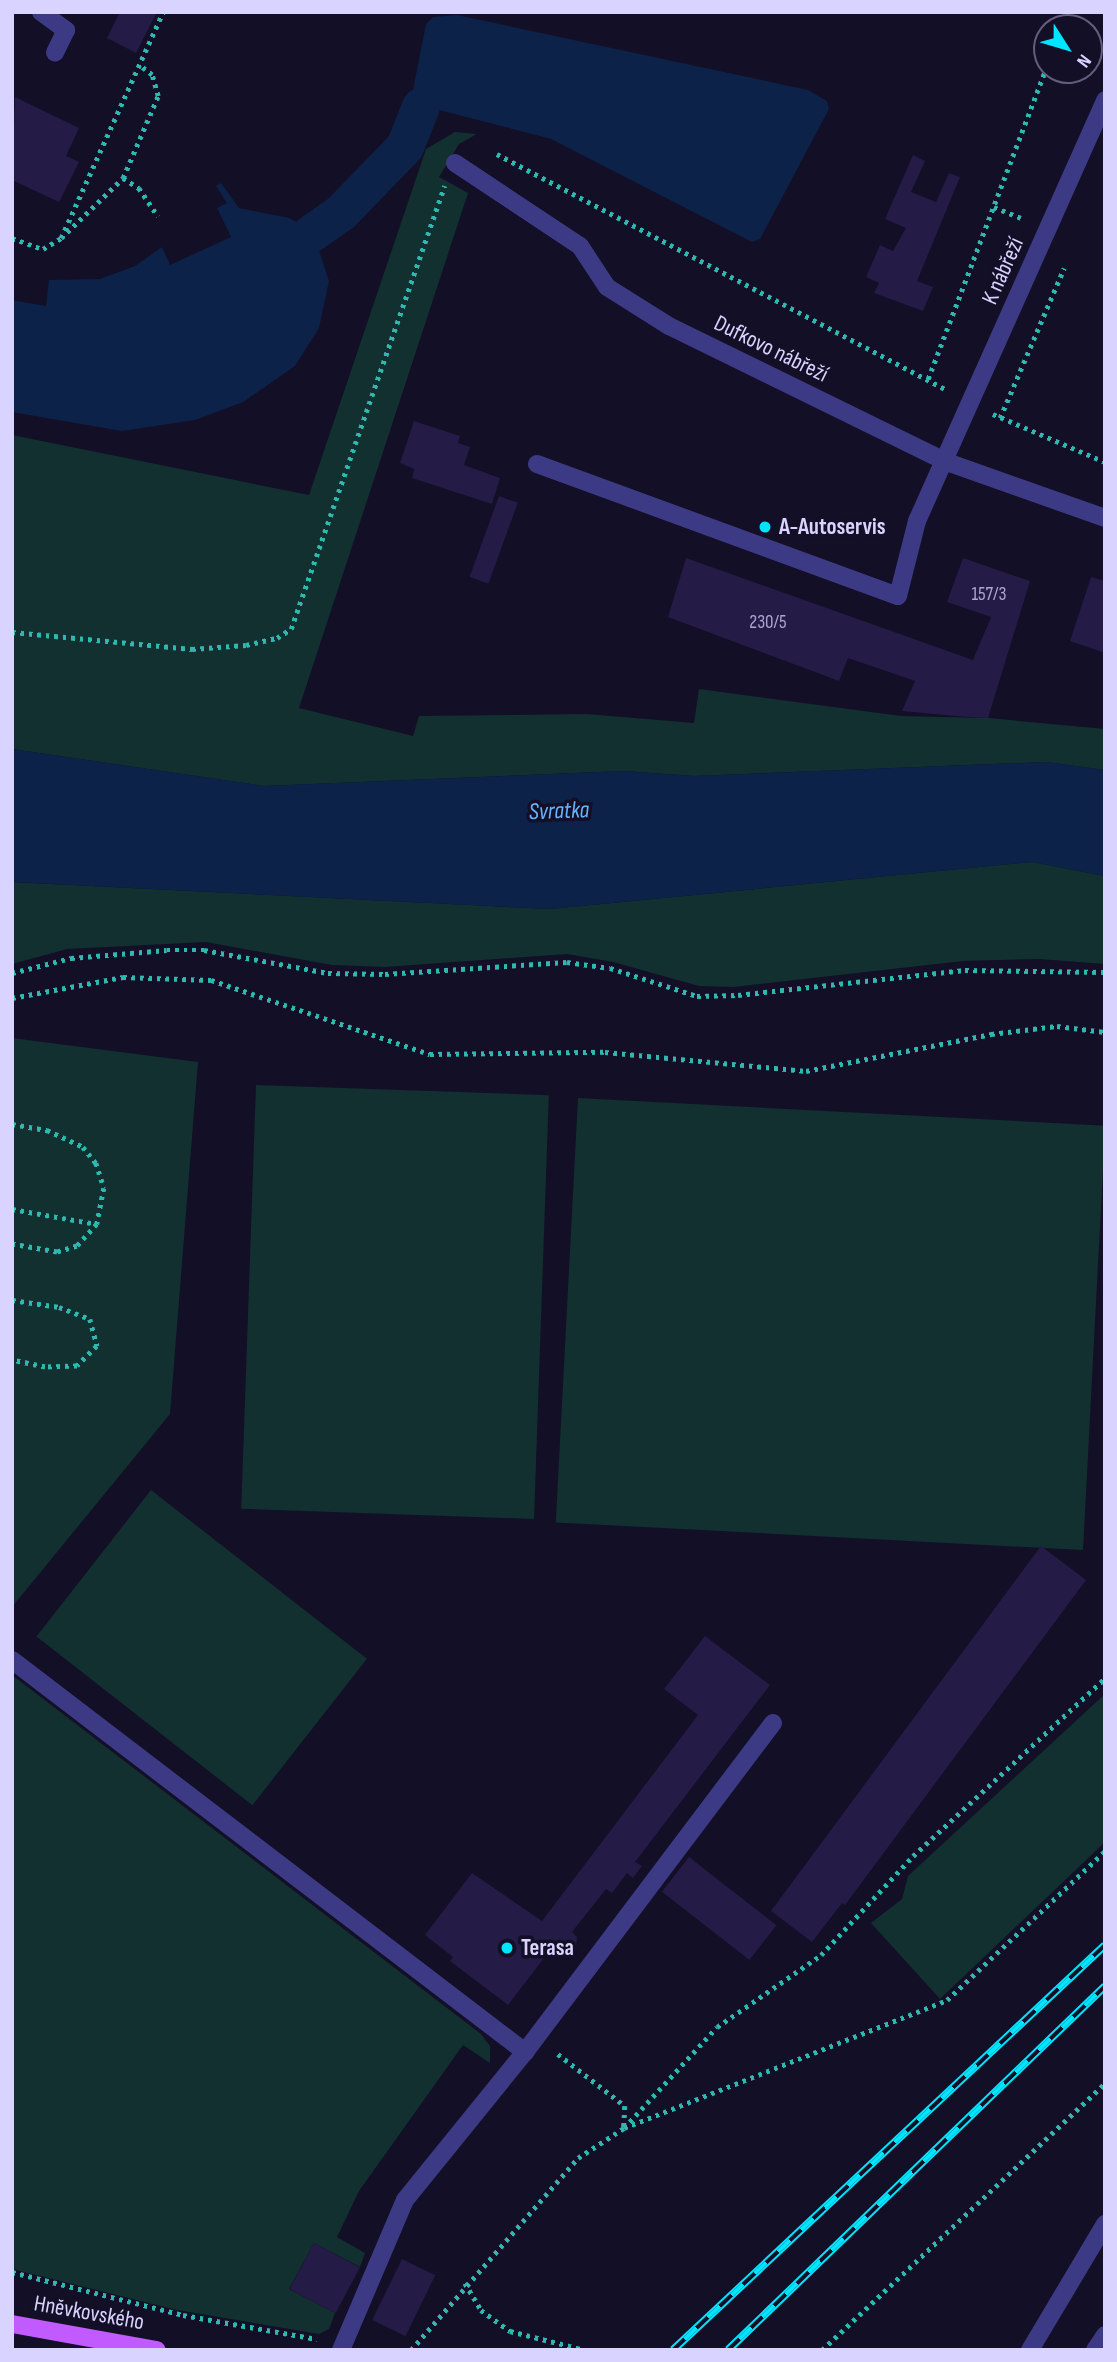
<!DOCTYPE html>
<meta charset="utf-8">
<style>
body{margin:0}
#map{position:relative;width:1117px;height:2362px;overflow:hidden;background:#130f26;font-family:"Sofia Sans Condensed",sans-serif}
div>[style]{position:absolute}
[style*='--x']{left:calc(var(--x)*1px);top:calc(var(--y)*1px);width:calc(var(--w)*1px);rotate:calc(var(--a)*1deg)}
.green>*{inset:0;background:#12302f;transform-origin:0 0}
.water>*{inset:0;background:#0c2248}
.canal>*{height:38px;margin:-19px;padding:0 19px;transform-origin:19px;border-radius:19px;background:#0c2248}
.building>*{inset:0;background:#241b47;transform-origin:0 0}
.path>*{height:4.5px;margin-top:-2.25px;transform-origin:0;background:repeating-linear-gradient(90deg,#2fb8b0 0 3.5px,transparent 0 8.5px)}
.minor>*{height:18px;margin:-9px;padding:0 9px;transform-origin:9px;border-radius:9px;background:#3d3a85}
.major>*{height:18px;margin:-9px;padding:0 9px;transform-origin:9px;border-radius:9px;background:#c25bff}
.rail>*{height:8px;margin-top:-4px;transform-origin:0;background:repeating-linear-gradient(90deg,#130f26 0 16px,#00e5ff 0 32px);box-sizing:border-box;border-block:2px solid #00e5ff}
.dots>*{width:19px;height:19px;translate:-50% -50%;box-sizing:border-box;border:4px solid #130f26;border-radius:50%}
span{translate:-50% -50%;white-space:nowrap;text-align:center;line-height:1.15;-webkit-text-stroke:7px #130f26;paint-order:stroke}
.number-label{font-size:19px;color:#aca6d1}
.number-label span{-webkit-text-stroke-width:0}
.street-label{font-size:23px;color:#d9d4ff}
.poi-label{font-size:23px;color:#d9d4ff;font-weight:700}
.left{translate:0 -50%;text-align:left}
.water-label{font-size:24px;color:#62b6ff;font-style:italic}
.frame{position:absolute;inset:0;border:14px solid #d9d4ff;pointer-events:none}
.north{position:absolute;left:1033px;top:14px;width:70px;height:70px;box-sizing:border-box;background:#130f26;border:2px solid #625e7d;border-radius:50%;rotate:127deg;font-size:19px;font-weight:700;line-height:28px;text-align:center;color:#d9d4ff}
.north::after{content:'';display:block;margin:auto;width:24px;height:32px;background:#00e5ff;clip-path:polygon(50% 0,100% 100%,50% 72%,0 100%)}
</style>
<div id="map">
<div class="green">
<i style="clip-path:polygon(455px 132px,477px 134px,459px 144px,439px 177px,468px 193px,299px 708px,413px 736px,419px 716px,587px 714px,694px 723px,699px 689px,901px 716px,988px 718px,1105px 729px,1105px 770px,1046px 762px,694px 776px,623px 771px,264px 786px,12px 749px,12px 435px,309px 495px,426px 149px)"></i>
<i style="clip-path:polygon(1032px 862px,1105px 876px,1105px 964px,1039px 959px,963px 961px,733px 987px,699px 986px,613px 962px,567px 954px,385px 967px,332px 965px,206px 942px,67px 949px,12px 964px,12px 882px,550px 909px)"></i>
<i style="clip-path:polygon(12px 1038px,198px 1062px,170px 1414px,12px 1607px)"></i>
<i style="left:256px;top:1085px;width:293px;height:424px;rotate:2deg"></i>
<i style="left:578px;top:1098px;width:528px;height:425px;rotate:3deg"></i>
<i style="left:151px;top:1490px;width:274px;height:186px;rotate:38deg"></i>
<i style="clip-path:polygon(12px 1675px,481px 2034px,490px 2046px,490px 2063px,463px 2045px,359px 2191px,337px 2237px,365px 2253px,360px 2267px,314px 2243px,289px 2289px,335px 2313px,329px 2329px,319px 2334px,177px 2310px,12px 2269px)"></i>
<i style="clip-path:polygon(1105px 1694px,1105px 1842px,940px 1999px,871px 1923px,902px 1899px,908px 1876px)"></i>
</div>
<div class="water">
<i style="clip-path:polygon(457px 15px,808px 90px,827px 101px,829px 109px,760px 239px,752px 242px,551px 139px,416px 104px,412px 95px,426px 24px,433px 17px)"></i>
<i style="clip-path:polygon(221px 183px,239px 208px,289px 218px,309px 229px,315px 238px,329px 281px,319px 328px,295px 366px,243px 402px,195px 420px,122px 431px,12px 412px,12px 300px,46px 306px,49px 280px,100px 279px,135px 266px,162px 247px,170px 265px,231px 237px,217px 208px,227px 203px,216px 186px)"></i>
<i style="clip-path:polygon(12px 749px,264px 786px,623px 771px,694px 776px,1046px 762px,1105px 770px,1105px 876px,1032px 862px,550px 909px,12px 882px)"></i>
</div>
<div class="canal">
<i style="--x:311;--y:234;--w:37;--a:-35"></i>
<i style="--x:341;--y:213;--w:92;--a:-45.9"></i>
<i style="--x:405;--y:147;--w:43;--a:-68.2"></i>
</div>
<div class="building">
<i style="clip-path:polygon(120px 12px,157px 12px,136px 53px,107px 38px)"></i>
<i style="clip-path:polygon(15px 97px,79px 128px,66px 156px,79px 162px,59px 202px,12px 180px)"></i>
<i style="clip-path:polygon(913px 155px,925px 161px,911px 192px,936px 202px,949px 173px,960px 177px,917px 281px,933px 287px,923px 311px,874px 293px,879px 283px,866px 277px,880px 245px,893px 251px,906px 228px,885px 219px)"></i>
<i style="clip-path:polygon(414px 421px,460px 436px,458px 443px,470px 447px,464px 465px,500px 478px,492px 504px,412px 478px,414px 469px,400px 463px)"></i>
<i style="left:499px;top:496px;width:20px;height:86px;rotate:20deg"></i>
<i style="clip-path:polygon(686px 558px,973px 660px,991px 617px,947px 602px,963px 558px,1030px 581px,988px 718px,955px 716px,902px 711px,915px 681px,848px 658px,839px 681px,668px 617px)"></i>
<i style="clip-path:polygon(1091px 577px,1105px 581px,1105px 653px,1070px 641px)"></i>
<i style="clip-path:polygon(1041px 1546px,1086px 1580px,845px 1905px,842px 1903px,812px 1942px,771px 1911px)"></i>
<i style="clip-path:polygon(705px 1636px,770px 1685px,635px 1862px,642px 1866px,633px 1878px,627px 1873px,612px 1893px,606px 1889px,572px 1932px,577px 1937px,576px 1948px,563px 1952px,554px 1945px,508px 2005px,450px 1961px,453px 1957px,425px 1935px,472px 1873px,542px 1921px,698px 1715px,664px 1689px)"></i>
<i style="left:689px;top:1857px;width:111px;height:44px;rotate:38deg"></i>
<i style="left:314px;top:2243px;width:52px;height:52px;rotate:28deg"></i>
<i style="left:402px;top:2259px;width:37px;height:68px;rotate:26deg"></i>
</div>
<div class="path">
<i style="--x:1061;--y:28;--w:17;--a:-69"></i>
<i style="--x:497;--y:154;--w:506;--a:27.68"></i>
<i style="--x:123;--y:178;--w:89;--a:-66.9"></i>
<i style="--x:158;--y:96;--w:22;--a:-106"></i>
<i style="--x:152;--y:75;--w:16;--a:-142"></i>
<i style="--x:994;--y:207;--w:29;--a:22"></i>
<i style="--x:12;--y:238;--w:33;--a:20"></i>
<i style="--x:43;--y:249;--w:21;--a:-31"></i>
<i style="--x:61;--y:238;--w:86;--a:-44.1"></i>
<i style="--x:123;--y:178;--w:19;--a:32"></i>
<i style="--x:139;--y:188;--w:34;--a:56"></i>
<i style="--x:61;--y:238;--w:248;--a:-65.7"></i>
<i style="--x:928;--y:379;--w:335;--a:-69.2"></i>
<i style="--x:993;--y:414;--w:122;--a:23.2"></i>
<i style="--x:1000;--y:418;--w:163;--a:-66.9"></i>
<i style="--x:12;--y:632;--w:181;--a:5.4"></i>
<i style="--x:192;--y:649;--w:54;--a:-4.2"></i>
<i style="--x:246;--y:645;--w:32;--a:-13"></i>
<i style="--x:277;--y:638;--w:17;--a:-33"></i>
<i style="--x:291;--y:629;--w:469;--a:-70.9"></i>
<i style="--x:12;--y:973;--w:61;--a:-14.3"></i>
<i style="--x:71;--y:958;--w:96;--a:-4.8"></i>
<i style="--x:167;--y:950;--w:37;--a:0"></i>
<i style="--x:204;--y:950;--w:126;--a:10.5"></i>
<i style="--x:328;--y:973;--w:57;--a:1"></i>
<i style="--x:385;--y:974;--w:182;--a:-3.8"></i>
<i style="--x:567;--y:962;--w:43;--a:7.9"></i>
<i style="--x:610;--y:968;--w:91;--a:17.8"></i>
<i style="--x:697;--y:996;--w:41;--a:-1.4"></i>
<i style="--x:738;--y:995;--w:228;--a:-6.3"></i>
<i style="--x:965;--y:970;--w:140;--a:0.8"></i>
<i style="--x:12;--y:998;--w:113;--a:-10.7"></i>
<i style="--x:123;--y:977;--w:88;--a:2"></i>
<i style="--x:211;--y:980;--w:231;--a:18.7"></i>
<i style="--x:430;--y:1054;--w:175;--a:-0.7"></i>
<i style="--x:605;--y:1052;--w:202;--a:5.4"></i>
<i style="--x:806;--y:1071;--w:189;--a:-11.3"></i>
<i style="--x:991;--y:1034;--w:66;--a:-6.9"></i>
<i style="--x:1057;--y:1026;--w:48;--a:7.1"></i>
<i style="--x:12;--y:1124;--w:36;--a:10"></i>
<i style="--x:47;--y:1130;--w:40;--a:25"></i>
<i style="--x:83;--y:1147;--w:21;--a:51"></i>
<i style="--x:96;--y:1163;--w:26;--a:72"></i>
<i style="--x:104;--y:1188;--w:37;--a:101"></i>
<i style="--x:97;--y:1224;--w:30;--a:132"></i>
<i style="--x:77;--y:1246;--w:21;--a:163"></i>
<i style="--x:57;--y:1252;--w:46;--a:-169.9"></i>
<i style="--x:12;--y:1209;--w:85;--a:10.1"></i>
<i style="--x:12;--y:1300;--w:48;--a:8.5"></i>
<i style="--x:59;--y:1307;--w:33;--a:21"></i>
<i style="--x:90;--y:1319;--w:28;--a:75"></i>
<i style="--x:97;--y:1346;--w:28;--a:135"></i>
<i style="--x:77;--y:1366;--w:32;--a:178"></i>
<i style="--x:45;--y:1367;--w:34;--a:-168"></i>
<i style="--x:558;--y:2054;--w:85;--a:37.8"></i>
<i style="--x:625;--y:2106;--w:22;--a:93"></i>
<i style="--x:624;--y:2128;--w:347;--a:-21.6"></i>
<i style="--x:947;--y:2000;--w:217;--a:-43.3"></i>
<i style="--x:12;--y:2272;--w:176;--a:14.1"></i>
<i style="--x:183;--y:2315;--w:136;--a:10.2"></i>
<i style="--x:465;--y:2283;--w:31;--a:59"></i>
<i style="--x:481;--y:2310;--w:36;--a:36"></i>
<i style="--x:510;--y:2331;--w:77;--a:14.2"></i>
<i style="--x:411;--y:2350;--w:254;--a:-49"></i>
<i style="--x:578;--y:2158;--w:55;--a:-33.1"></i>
<i style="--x:624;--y:2128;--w:137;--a:-47.4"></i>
<i style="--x:717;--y:2027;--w:126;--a:-34.7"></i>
<i style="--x:821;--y:1955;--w:135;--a:-47.1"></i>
<i style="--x:913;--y:1856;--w:262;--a:-42.8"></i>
<i style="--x:822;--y:2350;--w:389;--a:-43.3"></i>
</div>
<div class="minor">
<i style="--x:41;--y:12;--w:31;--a:36"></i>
<i style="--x:66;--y:30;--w:25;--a:116"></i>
<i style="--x:455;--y:163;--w:150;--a:33.6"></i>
<i style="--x:580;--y:246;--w:49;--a:56.6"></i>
<i style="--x:607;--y:287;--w:73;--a:32.2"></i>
<i style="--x:669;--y:326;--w:306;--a:26.1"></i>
<i style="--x:944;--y:461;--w:171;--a:19.5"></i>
<i style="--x:537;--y:464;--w:384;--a:20.1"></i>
<i style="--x:898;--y:596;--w:77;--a:-75.8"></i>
<i style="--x:917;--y:521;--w:461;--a:-65.9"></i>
<i style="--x:12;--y:1660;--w:646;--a:37.38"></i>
<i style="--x:341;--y:2350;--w:163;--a:-66.9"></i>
<i style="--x:405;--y:2200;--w:191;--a:-51"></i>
<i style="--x:525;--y:2052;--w:412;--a:-53"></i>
<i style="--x:1030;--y:2350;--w:147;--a:-59.2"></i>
<i style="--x:1095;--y:2350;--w:18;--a:-56"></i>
</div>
<div class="major">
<i style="--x:12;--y:2324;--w:147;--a:10.2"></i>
</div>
<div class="rail">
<i style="--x:673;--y:2350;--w:592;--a:-43.15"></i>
<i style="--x:728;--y:2350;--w:524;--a:-43.99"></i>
</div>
<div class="dots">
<i style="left:765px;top:527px;background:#00e5ff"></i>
<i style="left:507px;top:1948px;background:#00e5ff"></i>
</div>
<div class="number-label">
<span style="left:989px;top:595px">157/3</span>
<span style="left:768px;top:623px">230/5</span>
</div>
<div class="street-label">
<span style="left:1003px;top:271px;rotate:-66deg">K nábřeží</span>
<span style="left:771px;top:349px;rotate:26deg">Dufkovo nábřeží</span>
<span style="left:89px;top:2313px;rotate:10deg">Hněvkovského</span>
</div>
<div class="poi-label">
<span class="left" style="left:779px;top:527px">A-Autoservis</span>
<span class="left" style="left:521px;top:1948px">Terasa</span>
</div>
<div class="water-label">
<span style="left:559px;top:811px;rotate:-2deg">Svratka</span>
</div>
<div class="frame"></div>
<div class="north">N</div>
</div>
